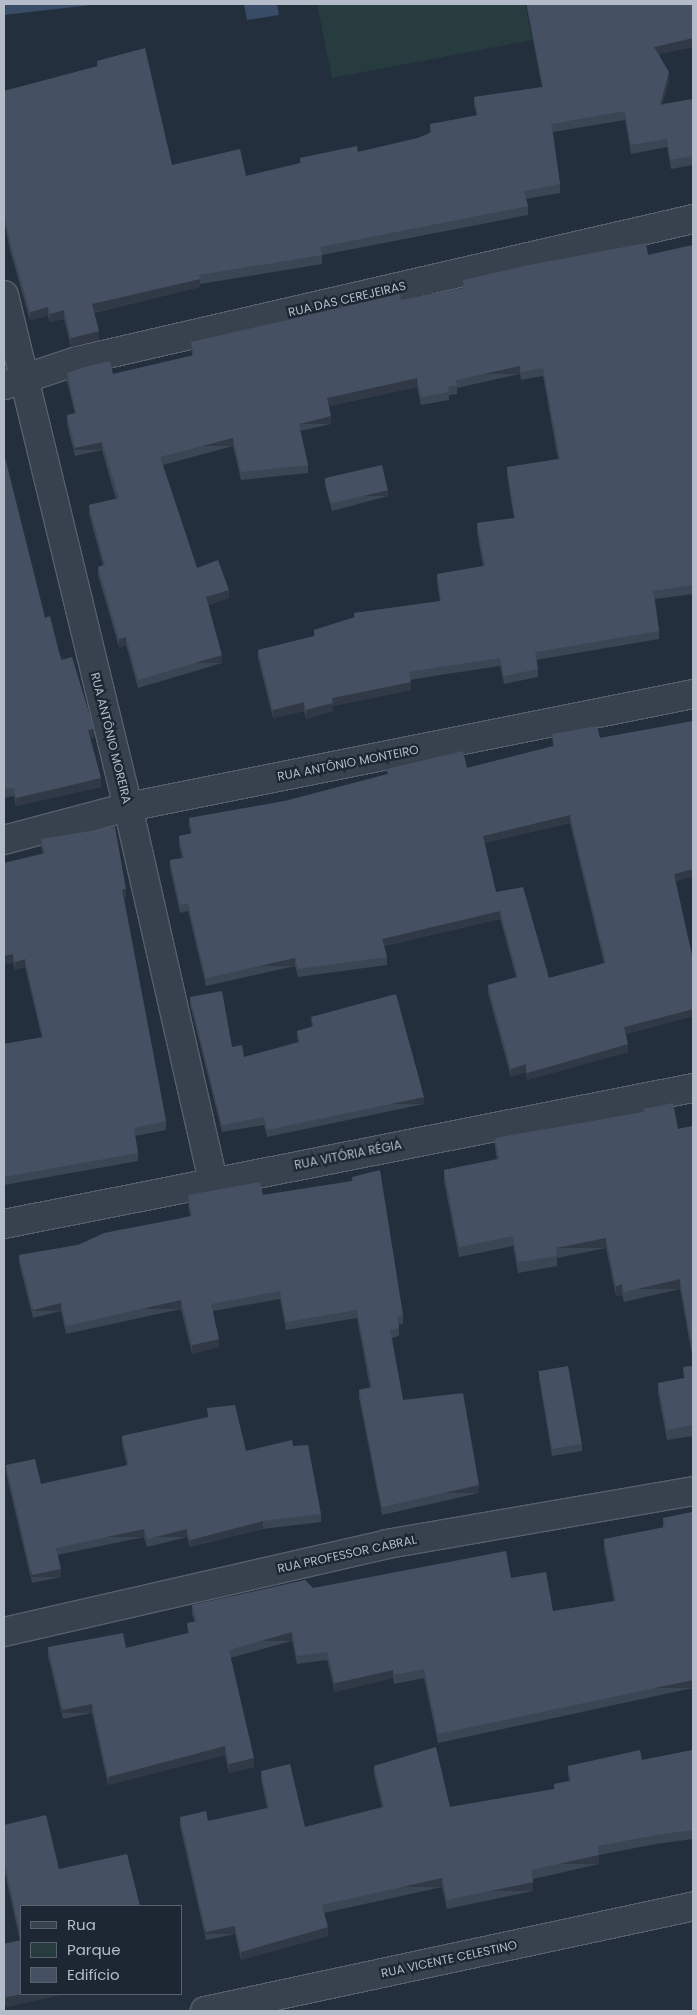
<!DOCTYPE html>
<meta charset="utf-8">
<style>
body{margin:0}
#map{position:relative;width:697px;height:2015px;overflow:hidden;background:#242f3e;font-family:Poppins,sans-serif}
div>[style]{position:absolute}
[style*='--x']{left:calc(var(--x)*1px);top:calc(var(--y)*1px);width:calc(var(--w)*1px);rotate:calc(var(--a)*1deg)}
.green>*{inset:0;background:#263c3f}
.water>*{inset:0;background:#394c67}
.roads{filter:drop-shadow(1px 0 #565f6c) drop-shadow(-1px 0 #565f6c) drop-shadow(0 1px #565f6c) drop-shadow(0 -1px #565f6c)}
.street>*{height:28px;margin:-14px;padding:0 14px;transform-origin:14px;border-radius:14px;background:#38414e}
.wall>*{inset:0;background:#3b4654}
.shaded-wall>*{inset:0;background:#303945;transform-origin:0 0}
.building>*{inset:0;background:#455162;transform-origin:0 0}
span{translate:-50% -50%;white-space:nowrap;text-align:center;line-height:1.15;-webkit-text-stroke:4.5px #1d2633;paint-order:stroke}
.street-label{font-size:12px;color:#b4bcc9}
.frame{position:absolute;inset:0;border:5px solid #b4bcc9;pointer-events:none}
.legend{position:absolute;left:20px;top:1905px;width:162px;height:90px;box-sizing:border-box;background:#1d2633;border:1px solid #59626f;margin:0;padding:6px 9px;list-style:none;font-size:15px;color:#b4bcc9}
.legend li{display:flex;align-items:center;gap:10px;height:25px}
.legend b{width:25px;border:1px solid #59626f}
</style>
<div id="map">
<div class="green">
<i style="clip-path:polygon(317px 4px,525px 4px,532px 40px,332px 78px)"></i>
</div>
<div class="water">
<i style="clip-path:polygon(4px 4px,99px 4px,4px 15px)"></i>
<i style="clip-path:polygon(244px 4px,277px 4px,279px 15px,247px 20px)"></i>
</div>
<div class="roads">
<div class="street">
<i style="--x:4;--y:295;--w:527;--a:76.39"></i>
<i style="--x:128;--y:807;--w:385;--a:77.2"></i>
<i style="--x:5;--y:385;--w:76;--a:-18.4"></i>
<i style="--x:77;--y:361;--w:632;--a:-12.98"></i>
<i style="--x:4;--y:840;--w:128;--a:-14.9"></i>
<i style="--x:128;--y:807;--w:576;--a:-11.31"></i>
<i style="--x:4;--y:1224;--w:702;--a:-11.17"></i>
<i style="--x:4;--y:1632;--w:393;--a:-12.9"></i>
<i style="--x:387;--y:1544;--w:311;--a:-9.8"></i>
<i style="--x:205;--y:2011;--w:499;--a:-12.1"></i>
</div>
</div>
<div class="wall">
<i style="clip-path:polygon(526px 4px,693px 4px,693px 47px,659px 54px,669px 81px,662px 104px,693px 99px,693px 165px,671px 169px,667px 147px,631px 154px,625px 120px,553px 132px,560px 184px,560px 193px,526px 199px,528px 206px,528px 215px,322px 255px,322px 264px,200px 284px,200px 287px,94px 313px,99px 340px,71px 347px,64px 319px,50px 322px,48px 316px,30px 320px,10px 250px,4px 222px,4px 91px,97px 67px,97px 61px,172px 165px,246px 176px,300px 163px,300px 158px,358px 152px,418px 138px,430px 133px,430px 124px,477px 116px,474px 105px,474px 97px,542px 87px)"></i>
<i style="clip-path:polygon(693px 245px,693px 594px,655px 599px,659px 631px,659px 639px,536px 660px,538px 669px,538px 677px,504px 684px,500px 666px,440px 675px,410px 680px,411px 690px,333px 706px,333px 711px,306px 719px,304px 711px,273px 718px,258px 658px,258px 650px,314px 636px,314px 630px,354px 618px,354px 613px,440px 601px,437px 582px,437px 574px,483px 566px,477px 532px,477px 523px,514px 518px,507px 475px,507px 467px,558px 459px,543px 376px,521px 380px,520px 374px,457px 388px,457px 394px,449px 395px,449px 400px,421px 405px,417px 387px,329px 406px,331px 424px,300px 431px,308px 465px,308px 473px,241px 480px,233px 446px,163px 465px,197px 568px,229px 598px,208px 605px,222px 663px,138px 688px,126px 645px,119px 647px,98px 575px,98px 567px,103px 565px,89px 514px,89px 505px,116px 499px,102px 450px,75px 456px,67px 424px,67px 415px,75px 414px,67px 381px,67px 373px,113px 374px,192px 356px,191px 342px,463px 288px,463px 280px,648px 255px)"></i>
<i style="clip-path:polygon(4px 454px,45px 618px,94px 738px,90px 738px,101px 787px,16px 806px,14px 796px,4px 798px)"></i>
<i style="clip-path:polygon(325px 479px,388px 496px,332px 511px,325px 485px)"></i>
<i style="clip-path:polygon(evenodd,693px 721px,693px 877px,675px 881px,693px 960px,693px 1016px,626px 1034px,628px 1052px,527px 1080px,526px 1072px,511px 1077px,488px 993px,488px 985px,516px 977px,500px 918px,500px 919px,384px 946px,387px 957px,387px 965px,298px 977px,295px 966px,206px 986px,188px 911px,180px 913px,170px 868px,170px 860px,182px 858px,179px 844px,179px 836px,191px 834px,189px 826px,189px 818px,285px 801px,387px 774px,387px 769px,467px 768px,553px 746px,552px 734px,600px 738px,693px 721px,570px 823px,604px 963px,549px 978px,496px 892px,484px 843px,570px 823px)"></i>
<i style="clip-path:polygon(41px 839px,126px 897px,124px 898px,166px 1121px,166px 1130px,135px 1136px,138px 1153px,138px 1161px,4px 1185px,4px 1044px,42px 1038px,25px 967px,15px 970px,13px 962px,4px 965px,43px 854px,41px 847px)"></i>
<i style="clip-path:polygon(190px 997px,232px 1047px,244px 1057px,298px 1042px,297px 1038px,297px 1031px,312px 1027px,311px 1017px,424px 1104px,267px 1137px,264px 1125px,222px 1132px,190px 1004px)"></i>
<i style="clip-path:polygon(643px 1109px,678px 1129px,693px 1126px,693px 1361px,680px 1289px,624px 1302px,622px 1295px,616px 1296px,606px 1248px,557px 1258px,557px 1266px,518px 1273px,513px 1246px,459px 1257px,444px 1181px,444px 1170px,497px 1159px,495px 1148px,495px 1138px,643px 1112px)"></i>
<i style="clip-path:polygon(352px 1177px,403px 1315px,403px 1324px,399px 1324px,399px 1336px,392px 1338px,403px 1400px,479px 1493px,382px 1515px,359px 1398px,359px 1390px,370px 1388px,357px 1318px,286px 1330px,280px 1299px,213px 1311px,219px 1347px,192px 1354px,181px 1309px,66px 1334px,61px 1311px,33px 1318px,19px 1263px,19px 1255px,78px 1245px,190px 1216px,188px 1204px,188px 1195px,263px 1195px,352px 1181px)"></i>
<i style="clip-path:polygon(693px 1366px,693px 1436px,667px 1440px,658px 1393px,658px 1383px,684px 1378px,683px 1367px)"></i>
<i style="clip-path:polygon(539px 1372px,582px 1444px,582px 1451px,552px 1456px,539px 1378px)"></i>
<i style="clip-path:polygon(207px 1408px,246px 1451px,293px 1446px,321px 1514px,321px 1522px,263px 1529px,190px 1547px,187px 1537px,147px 1547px,144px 1537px,57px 1555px,61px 1577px,32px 1583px,6px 1473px,6px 1465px,41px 1484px,127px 1465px,122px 1444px,122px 1436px,208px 1417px)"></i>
<i style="clip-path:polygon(693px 1512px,693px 1688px,438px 1743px,424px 1678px,394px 1684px,393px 1678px,335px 1692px,327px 1660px,297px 1664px,292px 1641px,230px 1658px,254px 1767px,229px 1773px,225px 1755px,108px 1785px,92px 1713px,63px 1719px,48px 1656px,48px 1647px,126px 1648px,188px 1633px,187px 1623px,195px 1622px,192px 1614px,192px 1605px,313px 1588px,511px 1578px,553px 1611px,614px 1601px,604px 1548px,604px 1539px,663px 1528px,663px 1518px)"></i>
<i style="clip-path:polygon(693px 1750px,693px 1839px,656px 1844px,599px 1855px,599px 1864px,533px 1879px,533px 1891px,447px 1909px,442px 1887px,324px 1913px,328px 1936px,241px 1960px,235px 1934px,206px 1940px,180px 1826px,180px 1817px,208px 1821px,267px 1808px,261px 1779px,261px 1771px,305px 1827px,382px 1807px,374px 1774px,374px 1766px,450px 1807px,554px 1789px,554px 1784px,569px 1781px,568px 1774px,568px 1766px,642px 1760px)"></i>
<i style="clip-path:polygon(4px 1825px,21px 1906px,21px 1994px,64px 1994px,6px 2007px,4px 1999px,4px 1944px,20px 1941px,4px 1869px)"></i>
</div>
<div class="shaded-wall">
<i style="clip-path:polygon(693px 38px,693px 47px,654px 55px,654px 47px)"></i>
<i style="clip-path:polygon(669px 72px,669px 81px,660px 113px,660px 105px)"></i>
<i style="clip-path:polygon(200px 279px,200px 287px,92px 313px,92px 304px)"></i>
<i style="clip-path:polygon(48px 307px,48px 316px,30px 320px,30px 312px)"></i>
<i style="clip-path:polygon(64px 310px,64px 319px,50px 322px,50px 314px)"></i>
<i style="clip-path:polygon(99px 331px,99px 340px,71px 347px,71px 338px)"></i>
<i style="left:520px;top:366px;width:8px;height:66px;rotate:90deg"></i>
<i style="clip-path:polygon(417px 378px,417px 387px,327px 406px,327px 398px)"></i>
<i style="left:331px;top:416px;width:8px;height:33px;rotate:90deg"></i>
<i style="left:233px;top:438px;width:8px;height:75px;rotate:90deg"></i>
<i style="left:102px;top:442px;width:8px;height:28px;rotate:90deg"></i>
<i style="left:388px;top:490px;width:6px;height:58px;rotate:90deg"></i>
<i style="clip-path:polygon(229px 590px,229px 598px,206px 605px,206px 597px)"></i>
<i style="clip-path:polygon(126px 637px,126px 645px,119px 647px,119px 639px)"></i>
<i style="left:222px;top:655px;width:8px;height:88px;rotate:90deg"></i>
<i style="clip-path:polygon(411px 682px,411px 690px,333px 706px,333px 711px,306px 719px,306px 710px,332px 698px)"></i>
<i style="clip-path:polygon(304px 702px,304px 711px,273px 718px,273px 710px)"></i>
<i style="clip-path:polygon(94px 729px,94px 738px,88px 739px,88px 730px)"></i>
<i style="clip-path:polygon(101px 778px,101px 787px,16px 806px,16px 798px)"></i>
<i style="clip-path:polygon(570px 815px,570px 823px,483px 843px,483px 836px)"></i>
<i style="clip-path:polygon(693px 869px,693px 877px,674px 881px,674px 874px)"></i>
<i style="clip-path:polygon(126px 889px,126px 897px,122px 898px,122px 890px)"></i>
<i style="clip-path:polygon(500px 911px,500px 919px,382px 946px,382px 939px)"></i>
<i style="clip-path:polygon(13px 954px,13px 962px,4px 965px,4px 956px)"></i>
<i style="left:295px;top:958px;width:8px;height:91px;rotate:90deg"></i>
<i style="clip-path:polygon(25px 959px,25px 967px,15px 970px,15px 962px)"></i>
<i style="clip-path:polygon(693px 1009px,693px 1016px,624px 1035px,624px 1027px)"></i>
<i style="clip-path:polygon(628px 1044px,628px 1052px,527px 1080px,527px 1073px)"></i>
<i style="clip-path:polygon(526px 1064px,526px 1072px,511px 1077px,511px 1069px)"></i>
<i style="left:424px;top:1097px;width:7px;height:160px;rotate:90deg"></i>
<i style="left:606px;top:1238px;width:10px;height:51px;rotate:90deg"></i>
<i style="left:680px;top:1279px;width:10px;height:57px;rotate:90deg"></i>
<i style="clip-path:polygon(622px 1284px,622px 1295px,616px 1296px,616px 1286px)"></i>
<i style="left:181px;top:1300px;width:9px;height:118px;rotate:90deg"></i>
<i style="left:61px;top:1303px;width:8px;height:29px;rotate:90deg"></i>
<i style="clip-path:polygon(219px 1339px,219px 1347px,192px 1354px,192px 1345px)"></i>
<i style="left:479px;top:1485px;width:8px;height:99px;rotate:90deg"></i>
<i style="clip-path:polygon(263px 1521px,263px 1529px,190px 1547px,190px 1540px)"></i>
<i style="left:144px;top:1529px;width:8px;height:90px;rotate:90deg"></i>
<i style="left:187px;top:1529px;width:8px;height:41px;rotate:90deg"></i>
<i style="left:61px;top:1569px;width:8px;height:30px;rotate:90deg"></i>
<i style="left:292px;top:1632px;width:9px;height:66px;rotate:90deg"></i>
<i style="clip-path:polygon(393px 1670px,393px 1678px,335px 1692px,335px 1683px)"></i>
<i style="left:693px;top:1680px;width:8px;height:261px;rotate:90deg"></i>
<i style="left:92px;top:1704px;width:9px;height:30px;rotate:90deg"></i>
<i style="clip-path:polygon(225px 1746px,225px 1755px,108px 1785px,108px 1777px)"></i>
<i style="clip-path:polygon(254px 1758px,254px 1767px,229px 1773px,229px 1764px)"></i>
<i style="left:599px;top:1855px;width:9px;height:70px;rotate:90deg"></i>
<i style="left:442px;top:1878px;width:9px;height:123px;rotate:90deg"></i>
<i style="left:533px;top:1882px;width:9px;height:88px;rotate:90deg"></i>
<i style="left:235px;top:1926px;width:8px;height:30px;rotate:90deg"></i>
<i style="clip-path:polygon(328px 1927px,328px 1936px,241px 1960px,241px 1952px)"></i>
<i style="clip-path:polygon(22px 1994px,64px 1994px,6px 2007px,6px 1997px)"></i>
</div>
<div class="building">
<i style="clip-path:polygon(527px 4px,693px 4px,693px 38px,654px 47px,669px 72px,660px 105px,693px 99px,693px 156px,671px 160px,667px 139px,631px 145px,625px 111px,551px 124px,560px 184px,524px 191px,528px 206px,320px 247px,322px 255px,199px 275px,200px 279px,92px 304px,99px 331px,71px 338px,64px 310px,50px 314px,48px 307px,30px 312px,10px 241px,4px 213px,4px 91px,98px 66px,97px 61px,145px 48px,172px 165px,240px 149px,246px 176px,301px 163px,300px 158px,357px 146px,358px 152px,418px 138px,432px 132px,430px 124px,478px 115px,474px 97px,543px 87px)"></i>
<i style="clip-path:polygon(646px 243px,648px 255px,693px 245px,693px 585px,653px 591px,659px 631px,535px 652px,538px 669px,504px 676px,500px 658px,440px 667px,409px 672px,411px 682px,332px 698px,333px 703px,306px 710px,304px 702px,273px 710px,258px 650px,315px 636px,314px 630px,355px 617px,354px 613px,441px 601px,437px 574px,485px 566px,477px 523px,515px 518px,507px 467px,560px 459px,543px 368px,521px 372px,520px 366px,456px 380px,457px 385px,448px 387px,449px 392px,421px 397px,417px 378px,327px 398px,331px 416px,299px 424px,308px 465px,241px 472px,233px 438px,160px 457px,197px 568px,218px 560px,229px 590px,206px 597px,222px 655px,138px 680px,126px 637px,119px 639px,98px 567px,105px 565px,89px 505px,119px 498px,102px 442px,75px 448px,67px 415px,76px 413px,67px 373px,81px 368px,110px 361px,113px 374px,194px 355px,191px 342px,400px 294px,401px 300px,464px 288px,463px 280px,529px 265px)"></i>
<i style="clip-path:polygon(4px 454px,45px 618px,50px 616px,61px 660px,72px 657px,94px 729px,88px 730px,101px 778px,16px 798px,14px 788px,4px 789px)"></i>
<i style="left:382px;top:465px;width:26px;height:59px;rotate:77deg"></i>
<i style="clip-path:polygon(evenodd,693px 721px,693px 869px,674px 874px,693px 960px,693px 1009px,624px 1027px,628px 1044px,527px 1073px,526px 1064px,511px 1069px,488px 985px,518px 977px,499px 906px,500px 911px,382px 939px,387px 957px,298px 969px,295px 958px,206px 978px,188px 903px,180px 905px,170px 860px,184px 858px,179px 836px,193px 833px,189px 818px,285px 801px,389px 774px,387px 769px,463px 751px,467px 768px,554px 746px,552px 734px,597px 726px,600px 738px,693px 721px,570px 815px,606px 963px,549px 978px,523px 887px,496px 892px,483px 836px,570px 815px)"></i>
<i style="clip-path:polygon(115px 827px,126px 889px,122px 890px,166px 1121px,134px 1128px,138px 1153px,4px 1177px,4px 1044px,43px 1037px,25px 959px,15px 962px,13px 954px,4px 956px,4px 863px,45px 853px,41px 839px)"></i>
<i style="clip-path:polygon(222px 991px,232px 1047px,242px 1045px,244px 1057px,300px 1042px,297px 1031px,314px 1026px,311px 1017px,396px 994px,424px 1097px,267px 1130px,264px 1117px,222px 1125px,190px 997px)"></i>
<i style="clip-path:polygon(673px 1103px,678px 1129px,693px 1126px,693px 1351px,680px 1279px,624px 1292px,622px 1284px,616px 1286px,606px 1238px,556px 1248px,557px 1256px,518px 1262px,513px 1236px,459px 1247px,444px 1170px,499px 1159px,495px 1138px,644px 1112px,643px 1109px)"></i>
<i style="clip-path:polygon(380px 1170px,403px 1315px,397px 1316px,399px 1328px,390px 1330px,403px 1400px,463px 1393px,479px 1485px,382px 1507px,359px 1390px,372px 1387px,357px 1310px,286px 1322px,280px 1291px,211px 1304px,219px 1339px,192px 1345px,181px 1300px,66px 1326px,61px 1303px,33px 1310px,19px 1255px,78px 1245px,104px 1233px,192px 1216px,188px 1195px,260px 1182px,263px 1195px,353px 1181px,352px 1177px)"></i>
<i style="left:568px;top:1366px;width:79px;height:30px;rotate:80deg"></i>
<i style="clip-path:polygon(693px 1366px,693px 1425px,667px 1430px,658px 1383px,685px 1378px,683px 1367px)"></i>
<i style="clip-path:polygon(235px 1405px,246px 1451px,292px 1440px,293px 1446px,308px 1445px,321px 1514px,263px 1521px,190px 1540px,187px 1529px,147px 1539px,144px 1529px,56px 1548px,61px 1569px,32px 1575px,6px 1465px,35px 1459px,41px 1484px,129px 1465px,122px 1436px,209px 1417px,207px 1408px)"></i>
<i style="clip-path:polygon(693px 1512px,693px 1680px,438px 1734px,424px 1669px,394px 1675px,393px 1670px,335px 1683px,327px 1652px,297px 1656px,292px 1632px,229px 1650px,254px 1758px,229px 1764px,225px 1746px,108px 1777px,92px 1704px,63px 1710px,48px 1647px,123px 1633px,126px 1648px,189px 1633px,187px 1623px,197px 1621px,192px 1605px,305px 1580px,313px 1588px,506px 1551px,511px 1578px,546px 1572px,553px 1611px,616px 1601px,604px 1539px,665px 1527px,663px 1518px)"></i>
<i style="clip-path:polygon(436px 1747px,450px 1807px,555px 1789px,554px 1784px,571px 1781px,568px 1766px,640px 1750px,642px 1760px,693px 1750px,693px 1830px,656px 1835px,598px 1846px,599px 1855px,531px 1870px,533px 1882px,447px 1900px,442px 1878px,322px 1905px,328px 1927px,241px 1952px,235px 1926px,206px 1932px,180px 1817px,206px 1811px,208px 1821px,269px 1808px,261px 1771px,290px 1764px,305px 1827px,384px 1807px,374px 1766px)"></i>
<i style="clip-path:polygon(46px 1815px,59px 1869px,127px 1854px,140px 1906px,21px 1906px,21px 1936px,4px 1859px,4px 1825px)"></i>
<i style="clip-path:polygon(21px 1940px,22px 1994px,6px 1997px,4px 1989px,4px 1944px)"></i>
</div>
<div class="street-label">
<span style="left:347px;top:299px;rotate:-13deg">RUA DAS CEREJEIRAS</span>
<span style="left:111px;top:738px;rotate:76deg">RUA ANTÔNIO MOREIRA</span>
<span style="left:348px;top:763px;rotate:-11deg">RUA ANTÔNIO MONTEIRO</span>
<span style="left:348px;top:1155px;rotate:-11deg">RUA VITÓRIA RÉGIA</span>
<span style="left:347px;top:1554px;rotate:-12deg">RUA PROFESSOR CABRAL</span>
<span style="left:449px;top:1959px;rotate:-12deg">RUA VICENTE CELESTINO</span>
</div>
<div class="frame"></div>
<ul class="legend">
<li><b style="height:6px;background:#38414e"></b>Rua</li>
<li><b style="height:14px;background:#263c3f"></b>Parque</li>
<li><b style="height:14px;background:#455162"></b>Edifício</li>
</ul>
</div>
